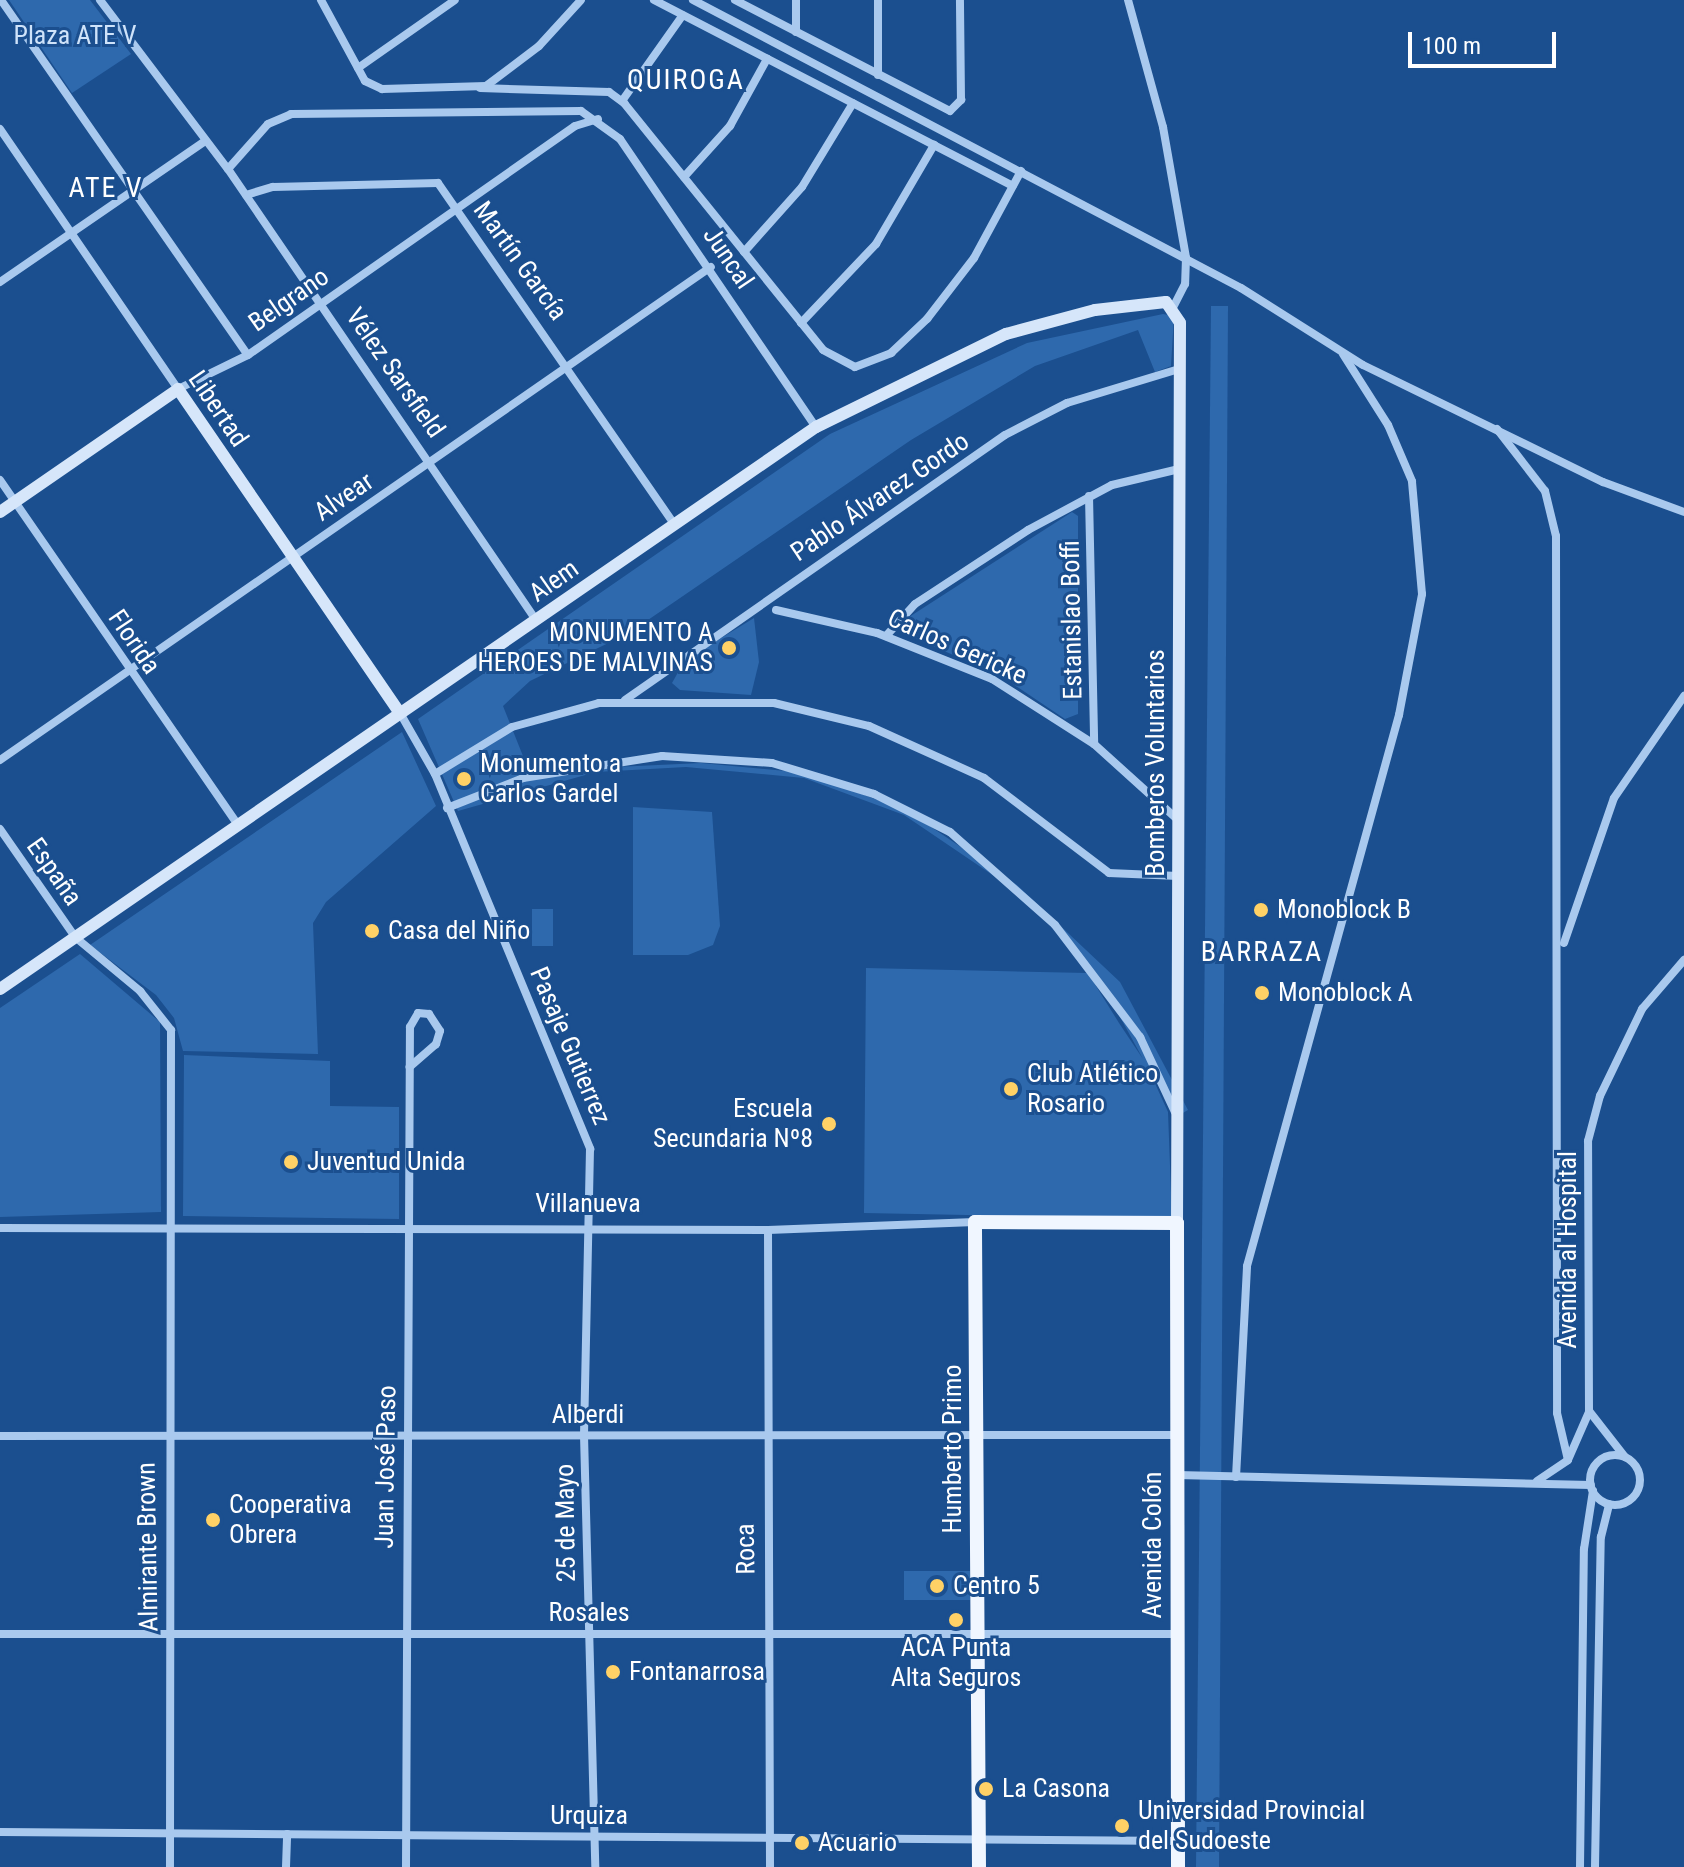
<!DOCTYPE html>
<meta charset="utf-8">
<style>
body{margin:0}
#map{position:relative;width:1684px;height:1867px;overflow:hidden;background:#1b4f8f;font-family:"Roboto Condensed",sans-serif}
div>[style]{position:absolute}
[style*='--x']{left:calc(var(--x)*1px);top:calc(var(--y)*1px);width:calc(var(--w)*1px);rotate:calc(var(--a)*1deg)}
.green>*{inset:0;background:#2e69ad;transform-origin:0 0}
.street>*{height:8px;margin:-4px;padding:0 4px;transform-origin:4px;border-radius:4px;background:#a9c9ee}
.street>.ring{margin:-4px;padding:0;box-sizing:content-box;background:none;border:8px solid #a9c9ee;border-radius:50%}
.secondary>*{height:12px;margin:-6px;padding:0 6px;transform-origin:6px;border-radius:6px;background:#d6e6fa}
.primary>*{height:14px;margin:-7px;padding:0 7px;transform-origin:7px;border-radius:7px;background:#f0f6ff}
.dots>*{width:22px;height:22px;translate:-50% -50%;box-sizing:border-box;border:4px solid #1b4f8f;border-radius:50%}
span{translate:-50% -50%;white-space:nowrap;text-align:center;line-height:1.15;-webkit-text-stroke:6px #1b4f8f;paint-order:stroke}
.park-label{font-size:26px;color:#cfe3fa}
.street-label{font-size:26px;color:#fff}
.poi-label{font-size:26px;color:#fff}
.right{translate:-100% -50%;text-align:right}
.left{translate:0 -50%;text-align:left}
.neighbourhood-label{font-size:28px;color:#fff;letter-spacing:2px}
.scale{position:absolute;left:1408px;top:32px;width:148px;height:36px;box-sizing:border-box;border:4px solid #fff;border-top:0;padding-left:10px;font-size:24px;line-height:28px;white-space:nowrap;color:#fff;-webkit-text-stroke:6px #1b4f8f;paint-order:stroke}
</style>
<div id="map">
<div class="green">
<i style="clip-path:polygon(9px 0,90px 0,131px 54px,72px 93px)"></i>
<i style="clip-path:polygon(1211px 306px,1228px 306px,1219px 1867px,1196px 1867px)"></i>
<i style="clip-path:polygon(evenodd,1163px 314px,1174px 316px,1171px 366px,1155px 372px,1138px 330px,1035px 366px,911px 440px,629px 633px,530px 681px,503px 706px,529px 771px,701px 763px,807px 773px,909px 812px,1017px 885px,1120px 982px,1188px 1110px,1176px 1117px,1148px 1068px,1168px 1112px,1172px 1219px,864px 1213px,866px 968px,1087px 973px,1034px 903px,904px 815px,804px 778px,686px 767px,596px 772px,458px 811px,418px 719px,830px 434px,1027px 343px,1163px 314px,1091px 978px,1114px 1006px,1143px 1059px,1119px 1023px,1091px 978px)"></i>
<i style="clip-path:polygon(1072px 512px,1078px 516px,1078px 714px,1065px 719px,998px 674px,904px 634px,906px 619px)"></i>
<i style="clip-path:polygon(754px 618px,759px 662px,751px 695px,680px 690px,672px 683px,685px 660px)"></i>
<i style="clip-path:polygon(402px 732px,436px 806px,326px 902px,313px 923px,318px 1054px,183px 1051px,174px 1018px,156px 995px,90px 945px)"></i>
<i style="clip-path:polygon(633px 807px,712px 812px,720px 926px,713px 945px,688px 955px,633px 955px)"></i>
<i style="left:532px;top:909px;width:21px;height:37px"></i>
<i style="clip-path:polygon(80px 954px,160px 1022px,161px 1212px,0 1217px,0 1008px)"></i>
<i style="clip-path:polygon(184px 1055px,330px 1061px,330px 1106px,399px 1107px,399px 1219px,183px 1216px)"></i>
<i style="left:904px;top:1571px;width:66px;height:29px"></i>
</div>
<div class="street">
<i style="--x:1;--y:0;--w:432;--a:55.2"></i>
<i style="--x:100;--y:0;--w:212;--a:52.9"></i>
<i style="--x:228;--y:169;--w:546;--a:55.67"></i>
<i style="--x:321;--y:0;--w:92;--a:61.5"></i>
<i style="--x:365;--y:81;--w:19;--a:25"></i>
<i style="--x:382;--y:89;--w:104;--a:-1.7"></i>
<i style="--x:486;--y:86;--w:66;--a:-37"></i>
<i style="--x:539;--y:46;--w:62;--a:-47.6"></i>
<i style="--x:654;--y:0;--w:404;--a:27.4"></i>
<i style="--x:693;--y:0;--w:619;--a:27.72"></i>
<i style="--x:1241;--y:288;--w:144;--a:32.3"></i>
<i style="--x:1363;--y:365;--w:267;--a:26"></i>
<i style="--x:1603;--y:482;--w:86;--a:20.3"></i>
<i style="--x:735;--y:0;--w:242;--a:27.3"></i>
<i style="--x:950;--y:111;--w:16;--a:-45"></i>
<i style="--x:961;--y:100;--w:100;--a:-90.6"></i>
<i style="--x:878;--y:0;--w:75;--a:90"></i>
<i style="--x:1128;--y:0;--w:132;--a:74.6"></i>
<i style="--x:1163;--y:127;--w:133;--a:80"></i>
<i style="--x:1186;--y:258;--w:26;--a:92"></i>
<i style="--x:1185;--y:284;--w:25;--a:117"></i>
<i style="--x:796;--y:32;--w:32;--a:-90"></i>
<i style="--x:358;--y:68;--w:118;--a:-35"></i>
<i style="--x:480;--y:88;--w:129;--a:1.8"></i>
<i style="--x:609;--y:92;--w:19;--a:36"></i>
<i style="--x:624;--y:103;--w:317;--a:51.1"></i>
<i style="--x:823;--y:350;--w:36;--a:28"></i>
<i style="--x:855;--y:367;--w:39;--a:-21"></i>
<i style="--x:891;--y:353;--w:50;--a:-43.4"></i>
<i style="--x:927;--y:319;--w:77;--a:-52.4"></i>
<i style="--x:974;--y:258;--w:99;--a:-61.6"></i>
<i style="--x:622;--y:101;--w:105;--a:-54.7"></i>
<i style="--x:0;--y:129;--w:315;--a:55.6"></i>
<i style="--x:178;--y:389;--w:78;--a:-25.9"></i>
<i style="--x:248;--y:355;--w:399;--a:-35"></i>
<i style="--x:575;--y:126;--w:24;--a:-17"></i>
<i style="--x:228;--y:169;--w:60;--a:-48.4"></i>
<i style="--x:268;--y:124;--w:25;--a:-23"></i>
<i style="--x:291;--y:114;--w:290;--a:-0.6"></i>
<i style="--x:581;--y:111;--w:48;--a:35.7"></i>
<i style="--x:620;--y:139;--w:348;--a:55.8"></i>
<i style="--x:684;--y:177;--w:69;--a:-48"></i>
<i style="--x:730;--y:126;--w:77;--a:-61.1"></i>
<i style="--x:246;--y:195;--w:28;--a:-17"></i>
<i style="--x:273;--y:187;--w:165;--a:-1.4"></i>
<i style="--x:438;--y:183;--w:415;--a:55.3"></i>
<i style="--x:744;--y:252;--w:87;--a:-48.3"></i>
<i style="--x:802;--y:187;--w:98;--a:-58.7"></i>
<i style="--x:0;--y:282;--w:247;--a:-34.5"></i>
<i style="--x:801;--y:323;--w:109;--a:-46.5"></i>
<i style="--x:876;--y:244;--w:115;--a:-59.6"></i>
<i style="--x:1497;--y:429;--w:78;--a:52.3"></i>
<i style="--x:1545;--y:491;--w:46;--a:76.3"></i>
<i style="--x:1556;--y:536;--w:877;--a:89.93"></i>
<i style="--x:1557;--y:1413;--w:48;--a:76.8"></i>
<i style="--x:0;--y:480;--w:419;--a:55.4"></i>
<i style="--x:1089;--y:496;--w:248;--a:88.8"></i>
<i style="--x:776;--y:610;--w:104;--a:12.8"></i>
<i style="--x:877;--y:633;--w:124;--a:21.8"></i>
<i style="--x:992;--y:679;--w:121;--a:32.5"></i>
<i style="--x:1094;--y:744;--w:113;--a:42.1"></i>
<i style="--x:886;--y:636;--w:43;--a:-47.8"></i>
<i style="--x:915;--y:604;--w:135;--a:-33.2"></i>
<i style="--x:1028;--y:530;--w:95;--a:-28.2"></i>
<i style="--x:1112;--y:485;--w:69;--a:-13.4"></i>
<i style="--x:625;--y:700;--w:463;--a:-34.9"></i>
<i style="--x:1005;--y:435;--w:70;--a:-27.3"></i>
<i style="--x:1067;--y:403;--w:117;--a:-16.9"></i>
<i style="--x:400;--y:713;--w:70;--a:60.2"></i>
<i style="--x:435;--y:774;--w:406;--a:67.5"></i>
<i style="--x:590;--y:1149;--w:286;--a:91.2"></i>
<i style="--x:584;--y:1435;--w:432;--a:88.5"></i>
<i style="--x:0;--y:760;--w:865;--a:-34.74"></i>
<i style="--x:435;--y:774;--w:90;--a:-31.4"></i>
<i style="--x:512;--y:727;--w:90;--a:-15.4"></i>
<i style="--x:599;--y:703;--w:175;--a:0"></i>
<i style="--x:774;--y:703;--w:98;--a:13.6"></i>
<i style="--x:869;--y:726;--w:126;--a:24.3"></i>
<i style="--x:984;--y:778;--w:157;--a:37.2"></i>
<i style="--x:1109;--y:873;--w:69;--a:2.5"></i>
<i style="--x:447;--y:808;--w:82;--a:-21.5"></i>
<i style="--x:523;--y:778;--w:141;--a:-9"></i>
<i style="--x:662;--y:756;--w:110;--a:3.6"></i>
<i style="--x:772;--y:763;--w:107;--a:16.9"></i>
<i style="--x:874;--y:794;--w:85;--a:26.6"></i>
<i style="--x:950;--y:832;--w:140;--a:41.5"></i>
<i style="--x:1055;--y:925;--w:141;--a:52.8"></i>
<i style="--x:1140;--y:1037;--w:83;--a:65"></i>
<i style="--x:0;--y:829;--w:131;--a:55.2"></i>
<i style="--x:75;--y:937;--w:85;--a:39.7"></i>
<i style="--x:140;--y:991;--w:50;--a:51.5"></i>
<i style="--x:171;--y:1030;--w:837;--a:90.07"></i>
<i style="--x:1564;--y:943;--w:153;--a:-71"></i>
<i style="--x:1614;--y:798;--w:124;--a:-55.5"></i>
<i style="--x:0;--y:1228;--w:768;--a:0.15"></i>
<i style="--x:768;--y:1230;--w:207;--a:-2.2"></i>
<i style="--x:768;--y:1230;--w:637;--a:89.82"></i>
<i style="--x:0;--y:1436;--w:1177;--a:-0.05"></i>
<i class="ring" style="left:1590px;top:1455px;width:42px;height:42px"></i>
<i style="--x:1625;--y:1457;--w:58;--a:-128"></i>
<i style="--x:1589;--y:1411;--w:270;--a:-90.2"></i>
<i style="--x:1588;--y:1141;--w:47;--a:-75.1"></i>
<i style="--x:1600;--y:1096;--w:97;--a:-64.2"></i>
<i style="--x:1642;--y:1009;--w:65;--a:-49.4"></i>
<i style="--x:1177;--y:1475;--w:414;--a:1.4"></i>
<i style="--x:1236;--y:1477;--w:211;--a:-87"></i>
<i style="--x:1247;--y:1266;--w:572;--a:-74.58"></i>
<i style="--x:1399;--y:715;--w:123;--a:-79.2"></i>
<i style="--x:1422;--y:594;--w:113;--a:-95.1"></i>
<i style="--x:1412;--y:481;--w:61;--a:-113.2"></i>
<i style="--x:1388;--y:425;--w:84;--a:-122.4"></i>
<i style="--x:1537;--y:1481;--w:37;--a:-34"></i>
<i style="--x:1568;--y:1460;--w:52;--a:-66.4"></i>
<i style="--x:0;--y:1634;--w:1177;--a:0"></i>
<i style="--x:0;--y:1832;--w:1178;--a:0.44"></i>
<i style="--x:286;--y:1867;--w:33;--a:-88"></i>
<i style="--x:406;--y:1867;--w:840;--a:-89.73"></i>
<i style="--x:410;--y:1027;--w:16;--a:-60"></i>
<i style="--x:418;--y:1013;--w:11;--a:5"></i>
<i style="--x:429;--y:1014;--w:20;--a:57"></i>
<i style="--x:440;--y:1031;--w:14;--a:107"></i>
<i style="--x:436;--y:1044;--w:35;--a:139"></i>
<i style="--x:1580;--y:1867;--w:318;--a:-89.3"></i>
<i style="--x:1584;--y:1549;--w:59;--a:-81.2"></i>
<i style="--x:1595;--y:1867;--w:330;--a:-89"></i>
<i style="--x:1601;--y:1537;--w:34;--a:-76"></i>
</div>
<div class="secondary">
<i style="--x:0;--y:512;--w:216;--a:-34.6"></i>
<i style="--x:178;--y:389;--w:393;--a:55.6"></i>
<i style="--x:0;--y:989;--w:991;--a:-34.56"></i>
<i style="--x:816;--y:427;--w:212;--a:-26.1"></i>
<i style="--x:1006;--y:334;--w:92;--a:-15.1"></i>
<i style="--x:1095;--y:310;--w:71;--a:-6.4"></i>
<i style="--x:1166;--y:302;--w:25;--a:56"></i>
<i style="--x:1180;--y:323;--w:900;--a:90.19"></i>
</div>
<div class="primary">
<i style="--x:979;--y:1867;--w:645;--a:-90.36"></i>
<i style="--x:975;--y:1222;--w:202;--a:0.3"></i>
<i style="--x:1177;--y:1223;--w:644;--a:89.91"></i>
</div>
<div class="dots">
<i style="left:729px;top:648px;background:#ffd166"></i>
<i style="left:464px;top:779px;background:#ffd166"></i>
<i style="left:1261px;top:910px;background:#ffd166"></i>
<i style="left:372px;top:931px;background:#ffd166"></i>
<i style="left:1262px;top:993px;background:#ffd166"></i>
<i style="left:1011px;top:1089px;background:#ffd166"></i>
<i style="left:829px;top:1124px;background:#ffd166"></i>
<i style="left:291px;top:1162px;background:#ffd166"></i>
<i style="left:213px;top:1520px;background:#ffd166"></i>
<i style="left:937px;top:1586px;background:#ffd166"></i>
<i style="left:956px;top:1620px;background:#ffd166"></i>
<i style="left:613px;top:1672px;background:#ffd166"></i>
<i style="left:986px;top:1789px;background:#ffd166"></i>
<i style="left:1122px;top:1826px;background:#ffd166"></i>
<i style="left:802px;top:1843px;background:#ffd166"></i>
</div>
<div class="park-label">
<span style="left:75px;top:36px">Plaza ATE V</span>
</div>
<div class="street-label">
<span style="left:728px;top:258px;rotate:56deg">Juncal</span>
<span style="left:520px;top:261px;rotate:54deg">Martín García</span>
<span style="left:289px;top:300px;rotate:-35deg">Belgrano</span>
<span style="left:395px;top:373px;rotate:55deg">Vélez Sarsfield</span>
<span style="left:218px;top:409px;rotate:56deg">Libertad</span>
<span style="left:344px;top:497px;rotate:-34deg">Alvear</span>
<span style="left:880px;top:497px;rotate:-34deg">Pablo Álvarez Gordo</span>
<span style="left:554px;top:581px;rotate:-35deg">Alem</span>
<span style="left:1072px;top:620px;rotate:-91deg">Estanislao Boffi</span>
<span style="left:134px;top:642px;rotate:56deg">Florida</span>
<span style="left:957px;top:647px;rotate:24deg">Carlos Gericke</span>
<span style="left:1156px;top:763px;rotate:-90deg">Bomberos Voluntarios</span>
<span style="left:54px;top:872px;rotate:55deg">España</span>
<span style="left:570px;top:1046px;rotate:67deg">Pasaje Gutierrez</span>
<span style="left:588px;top:1204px">Villanueva</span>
<span style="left:1568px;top:1250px;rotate:-90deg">Avenida al Hospital</span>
<span style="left:588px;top:1415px">Alberdi</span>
<span style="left:953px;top:1449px;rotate:-90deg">Humberto Primo</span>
<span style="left:386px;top:1467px;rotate:-89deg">Juan José Paso</span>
<span style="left:566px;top:1523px;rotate:-91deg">25 de Mayo</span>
<span style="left:1153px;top:1545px;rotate:-90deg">Avenida Colón</span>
<span style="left:148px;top:1547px;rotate:-91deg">Almirante Brown</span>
<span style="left:746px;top:1549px;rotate:-91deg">Roca</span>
<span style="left:589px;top:1613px">Rosales</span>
<span style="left:589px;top:1816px">Urquiza</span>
</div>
<div class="poi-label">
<span class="right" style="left:713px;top:648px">MONUMENTO A<br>HEROES DE MALVINAS</span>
<span class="left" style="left:480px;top:779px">Monumento a<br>Carlos Gardel</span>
<span class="left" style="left:1277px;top:910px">Monoblock B</span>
<span class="left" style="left:388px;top:931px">Casa del Niño</span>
<span class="left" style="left:1278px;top:993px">Monoblock A</span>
<span class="left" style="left:1027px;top:1089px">Club Atlético<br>Rosario</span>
<span class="right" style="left:813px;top:1124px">Escuela<br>Secundaria Nº8</span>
<span class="left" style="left:307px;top:1162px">Juventud Unida</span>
<span class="left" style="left:229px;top:1520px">Cooperativa<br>Obrera</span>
<span class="left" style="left:953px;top:1586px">Centro 5</span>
<span style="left:956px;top:1663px">ACA Punta<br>Alta Seguros</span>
<span class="left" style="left:629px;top:1672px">Fontanarrosa</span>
<span class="left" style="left:1002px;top:1789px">La Casona</span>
<span class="left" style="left:1138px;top:1826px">Universidad Provincial<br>del Sudoeste</span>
<span class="left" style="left:818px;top:1843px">Acuario</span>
</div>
<div class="neighbourhood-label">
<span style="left:686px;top:80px">QUIROGA</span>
<span style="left:106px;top:188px">ATE V</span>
<span style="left:1262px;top:952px">BARRAZA</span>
</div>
<div class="scale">100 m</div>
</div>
